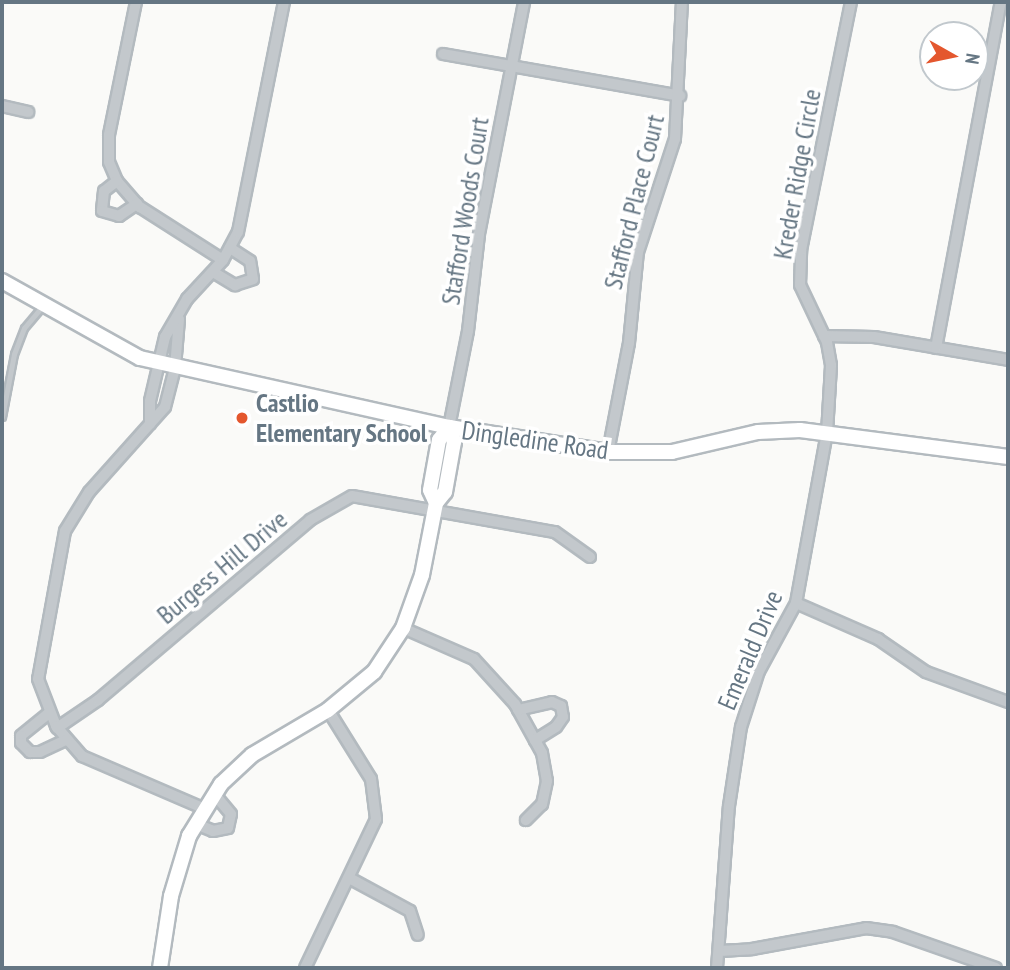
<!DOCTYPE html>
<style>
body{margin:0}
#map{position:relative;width:1010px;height:970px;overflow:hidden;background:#fafaf8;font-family:"PT Sans Narrow",sans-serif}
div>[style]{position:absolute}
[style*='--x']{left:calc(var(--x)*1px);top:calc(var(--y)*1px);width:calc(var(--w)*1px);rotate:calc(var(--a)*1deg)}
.roads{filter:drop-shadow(2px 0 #b3babf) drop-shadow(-2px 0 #b3babf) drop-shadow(0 2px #b3babf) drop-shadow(0 -2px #b3babf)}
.lane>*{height:5px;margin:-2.5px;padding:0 2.5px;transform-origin:2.5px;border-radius:2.5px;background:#c3c8cc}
.street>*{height:10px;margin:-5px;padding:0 5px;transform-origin:5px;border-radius:5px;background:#c3c8cc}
.secondary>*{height:14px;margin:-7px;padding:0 7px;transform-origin:7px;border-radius:7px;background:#fff}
.dots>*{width:19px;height:19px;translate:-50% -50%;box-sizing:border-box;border:4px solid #fff;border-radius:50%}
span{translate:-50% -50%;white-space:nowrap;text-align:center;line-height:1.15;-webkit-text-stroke:7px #fff;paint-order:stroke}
.street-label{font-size:26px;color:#657683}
.poi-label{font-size:26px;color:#657683;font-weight:700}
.left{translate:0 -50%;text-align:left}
.frame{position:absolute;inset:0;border:4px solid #657683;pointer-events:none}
.north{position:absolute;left:919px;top:21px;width:70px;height:70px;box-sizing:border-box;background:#fff;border:2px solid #c1c8cd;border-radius:50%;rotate:99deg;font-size:19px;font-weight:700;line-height:28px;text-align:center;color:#657683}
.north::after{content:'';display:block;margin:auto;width:24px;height:32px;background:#e4572e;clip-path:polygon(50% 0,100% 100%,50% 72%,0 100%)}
</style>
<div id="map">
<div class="roads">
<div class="lane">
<i style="--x:2;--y:417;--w:64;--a:-79.2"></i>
<i style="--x:14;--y:354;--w:28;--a:-69"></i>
<i style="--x:24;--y:328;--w:30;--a:-50"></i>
</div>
<div class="street">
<i style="--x:136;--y:2;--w:136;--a:101.5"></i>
<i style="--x:109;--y:135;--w:27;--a:90"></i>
<i style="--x:109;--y:162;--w:21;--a:67"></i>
<i style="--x:117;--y:181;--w:35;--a:49"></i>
<i style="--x:140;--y:207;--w:98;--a:32.6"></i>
<i style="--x:443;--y:54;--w:241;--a:10"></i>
<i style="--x:2;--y:106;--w:27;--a:13"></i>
<i style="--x:117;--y:181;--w:16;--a:142"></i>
<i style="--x:104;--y:191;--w:20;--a:96"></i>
<i style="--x:102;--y:211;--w:18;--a:16"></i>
<i style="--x:119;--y:216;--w:22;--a:-34"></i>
<i style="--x:213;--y:272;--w:26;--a:31"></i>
<i style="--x:235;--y:285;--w:19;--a:-18"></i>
<i style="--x:253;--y:279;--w:18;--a:-99"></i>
<i style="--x:250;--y:261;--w:24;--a:-147"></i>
<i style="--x:179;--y:319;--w:49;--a:94.7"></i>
<i style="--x:175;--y:368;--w:40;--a:104.4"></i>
<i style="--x:165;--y:407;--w:114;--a:131.8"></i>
<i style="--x:89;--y:492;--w:46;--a:121.6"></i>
<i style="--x:65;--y:531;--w:150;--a:100.3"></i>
<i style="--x:38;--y:679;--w:50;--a:69"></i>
<i style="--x:56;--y:726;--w:40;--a:49"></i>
<i style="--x:82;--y:756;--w:134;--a:23.3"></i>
<i style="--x:824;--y:336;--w:50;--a:1.1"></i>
<i style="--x:874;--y:337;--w:136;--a:9.7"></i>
<i style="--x:936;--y:348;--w:352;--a:-79.4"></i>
<i style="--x:150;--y:424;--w:23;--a:-90"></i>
<i style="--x:150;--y:401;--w:66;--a:-76.8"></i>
<i style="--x:165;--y:337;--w:44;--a:-59.9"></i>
<i style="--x:187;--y:299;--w:53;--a:-47.3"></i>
<i style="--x:223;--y:260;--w:32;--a:-62"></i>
<i style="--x:238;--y:232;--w:235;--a:-78.7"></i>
<i style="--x:449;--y:427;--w:98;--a:-78.8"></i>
<i style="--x:468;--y:331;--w:98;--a:-83.5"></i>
<i style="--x:479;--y:234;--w:236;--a:-79"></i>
<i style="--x:608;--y:452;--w:111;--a:-79.1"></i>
<i style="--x:629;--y:343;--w:91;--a:-84.4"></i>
<i style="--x:638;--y:252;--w:119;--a:-71.9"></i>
<i style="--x:675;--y:139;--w:137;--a:-87.1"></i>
<i style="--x:796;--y:603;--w:90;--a:23.7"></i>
<i style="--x:878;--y:639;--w:58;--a:34.5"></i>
<i style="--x:926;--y:672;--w:87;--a:20.1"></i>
<i style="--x:403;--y:628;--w:77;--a:23.6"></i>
<i style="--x:474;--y:659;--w:61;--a:47.7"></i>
<i style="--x:515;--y:704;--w:56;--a:61.1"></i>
<i style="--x:542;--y:753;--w:28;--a:80"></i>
<i style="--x:547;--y:781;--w:24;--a:102"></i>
<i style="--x:542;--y:804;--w:23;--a:135"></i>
<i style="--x:518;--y:710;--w:35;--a:-13"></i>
<i style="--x:552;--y:702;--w:10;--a:24"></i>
<i style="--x:561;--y:706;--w:11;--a:80"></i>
<i style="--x:563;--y:717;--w:12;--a:125"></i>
<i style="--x:556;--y:727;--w:25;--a:148"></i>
<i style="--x:49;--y:713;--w:36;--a:141"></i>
<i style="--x:21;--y:736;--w:7;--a:90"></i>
<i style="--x:21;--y:743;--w:13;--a:45"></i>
<i style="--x:30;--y:752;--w:10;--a:0"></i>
<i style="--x:40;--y:752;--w:29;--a:-25"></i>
<i style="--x:57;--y:728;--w:50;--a:-34.3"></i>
<i style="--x:98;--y:700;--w:278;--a:-40.3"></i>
<i style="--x:310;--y:520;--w:48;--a:-29.7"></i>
<i style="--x:352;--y:496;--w:206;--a:10.1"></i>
<i style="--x:555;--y:532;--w:43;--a:35.5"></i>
<i style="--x:196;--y:824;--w:18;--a:22"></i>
<i style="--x:213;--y:831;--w:15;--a:-11"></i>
<i style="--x:228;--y:828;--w:14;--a:-78"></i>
<i style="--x:231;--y:814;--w:26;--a:-130"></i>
<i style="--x:351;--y:879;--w:67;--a:28.5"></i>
<i style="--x:410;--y:911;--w:25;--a:72"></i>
<i style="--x:719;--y:951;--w:33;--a:-3"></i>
<i style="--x:752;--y:949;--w:116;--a:-10.4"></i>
<i style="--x:866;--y:928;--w:27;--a:8"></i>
<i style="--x:893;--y:932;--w:109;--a:19.3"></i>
<i style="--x:305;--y:968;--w:165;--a:-64.5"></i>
<i style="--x:376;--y:819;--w:40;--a:-97.1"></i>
<i style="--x:371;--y:779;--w:81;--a:-121.9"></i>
<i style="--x:717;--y:968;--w:162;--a:-85.8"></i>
<i style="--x:729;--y:806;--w:80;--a:-81.4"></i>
<i style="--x:741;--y:727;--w:59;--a:-72.2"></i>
<i style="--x:759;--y:671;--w:77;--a:-61.4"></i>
<i style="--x:796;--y:603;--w:173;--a:-79.7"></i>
<i style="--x:827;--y:433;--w:68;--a:-86.6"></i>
<i style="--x:831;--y:365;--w:23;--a:-100"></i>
<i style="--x:827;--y:342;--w:63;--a:-115.3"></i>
<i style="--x:800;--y:285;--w:35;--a:-88"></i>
<i style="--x:801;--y:250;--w:253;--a:-78.6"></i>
</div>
<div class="secondary">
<i style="--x:2;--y:281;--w:158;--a:29.2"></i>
<i style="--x:140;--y:358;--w:317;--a:12.6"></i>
<i style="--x:449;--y:427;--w:161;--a:8.9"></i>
<i style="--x:608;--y:452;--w:64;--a:0"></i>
<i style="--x:672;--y:452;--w:88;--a:-13.1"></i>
<i style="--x:758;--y:432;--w:42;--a:-2.7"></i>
<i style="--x:800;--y:430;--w:210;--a:7.4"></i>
<i style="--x:436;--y:503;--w:14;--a:-115"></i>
<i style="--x:430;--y:490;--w:51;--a:-79.8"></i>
<i style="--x:439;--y:440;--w:16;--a:-52"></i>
<i style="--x:160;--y:968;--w:73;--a:-81.3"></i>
<i style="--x:171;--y:896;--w:63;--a:-73.3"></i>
<i style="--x:189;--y:836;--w:61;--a:-58.4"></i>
<i style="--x:221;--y:784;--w:42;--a:-43.1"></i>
<i style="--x:252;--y:755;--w:88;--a:-30.6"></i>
<i style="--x:328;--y:710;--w:60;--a:-39.6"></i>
<i style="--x:374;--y:672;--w:53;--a:-56.6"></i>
<i style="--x:403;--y:628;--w:56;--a:-70.3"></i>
<i style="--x:422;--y:575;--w:73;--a:-79"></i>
<i style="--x:436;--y:503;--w:14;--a:-51"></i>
<i style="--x:445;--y:492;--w:51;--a:-79.8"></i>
<i style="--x:454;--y:442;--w:16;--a:-108"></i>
</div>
</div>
<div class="dots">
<i style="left:242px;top:418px;background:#e4572e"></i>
</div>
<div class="street-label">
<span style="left:797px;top:174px;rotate:-80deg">Kreder Ridge Circle</span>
<span style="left:634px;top:202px;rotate:-76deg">Stafford Place Court</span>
<span style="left:465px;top:211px;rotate:-81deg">Stafford Woods Court</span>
<span style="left:535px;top:440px;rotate:8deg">Dingledine Road</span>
<span style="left:222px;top:567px;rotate:-40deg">Burgess Hill Drive</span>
<span style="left:750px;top:650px;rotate:-67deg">Emerald Drive</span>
</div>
<div class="poi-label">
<span class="left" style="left:256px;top:418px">Castlio<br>Elementary School</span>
</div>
<div class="frame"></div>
<div class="north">N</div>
</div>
